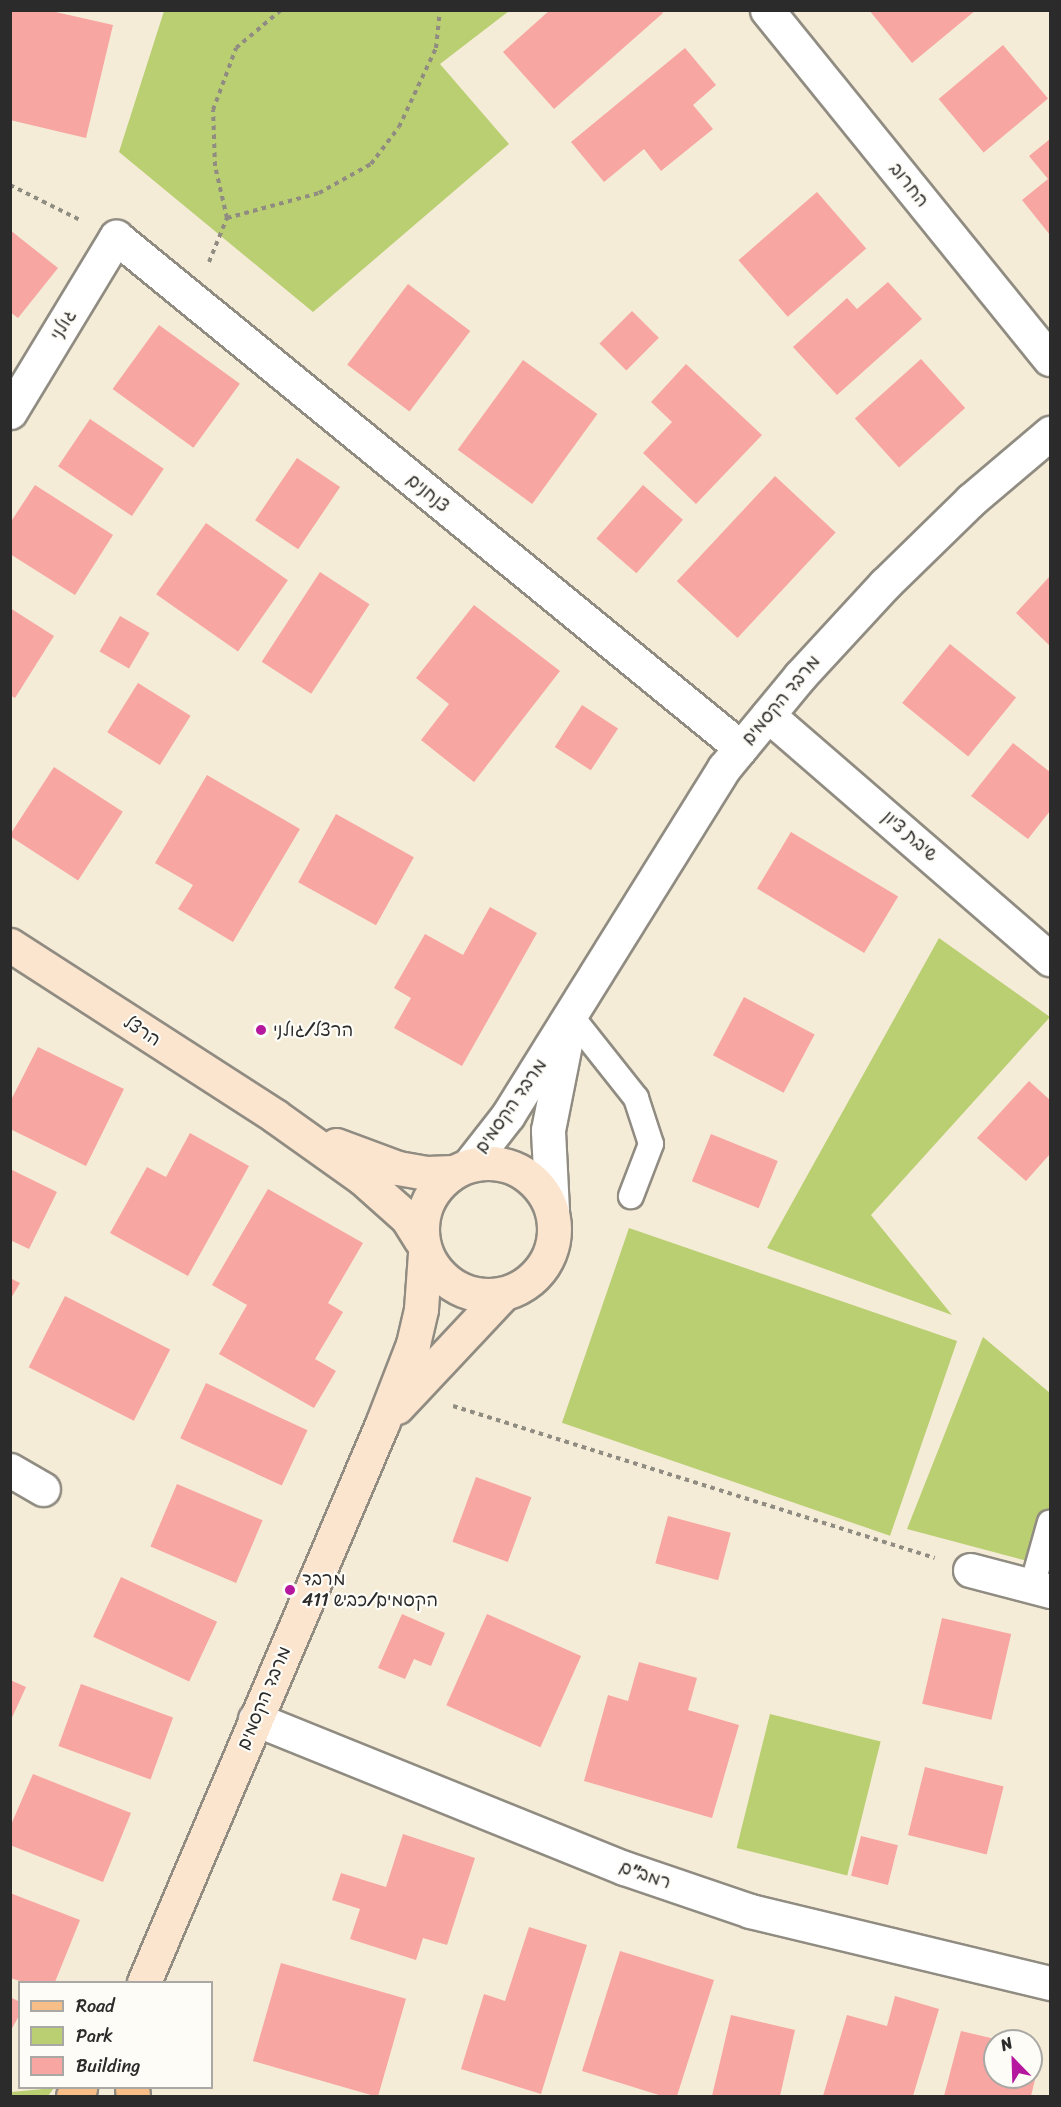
<!DOCTYPE html>
<meta charset="utf-8">
<style>
body{margin:0}
#map{position:relative;width:1061px;height:2107px;overflow:hidden;background:#f5ecd8;font-family:Sriracha,"Playpen Sans Hebrew",sans-serif}
div>[style]{position:absolute}
[style*='--x']{left:calc(var(--x)*1px);top:calc(var(--y)*1px);width:calc(var(--w)*1px);rotate:calc(var(--a)*1deg)}
.green>*{inset:0;background:#bace72;transform-origin:0 0}
.building>*{inset:0;background:#f7a6a2;transform-origin:0 0}
.path>*{height:4px;margin-top:-2px;transform-origin:0;background:repeating-linear-gradient(90deg,#908c82 0 4.5px,transparent 0 9px)}
.roads{filter:drop-shadow(2px 0 #908c82) drop-shadow(-2px 0 #908c82) drop-shadow(0 2px #908c82) drop-shadow(0 -2px #908c82)}
.lane>*{height:24px;margin:-12px;padding:0 12px;transform-origin:12px;border-radius:12px;background:#fff}
.street>*{height:33px;margin:-16.5px;padding:0 16.5px;transform-origin:16.5px;border-radius:16.5px;background:#fff}
.secondary>*{height:33px;margin:-16.5px;padding:0 16.5px;transform-origin:16.5px;border-radius:16.5px;background:#fce5cf}
.secondary>.ring{margin:-16.5px;padding:0;box-sizing:content-box;background:none;border:33px solid #fce5cf;border-radius:50%}
.primary>*{height:33px;margin:-16.5px;padding:0 16.5px;transform-origin:16.5px;border-radius:16.5px;background:#f7be87}
.dots>*{width:16px;height:16px;translate:-50% -50%;box-sizing:border-box;border:3px solid #fdfcf7;border-radius:50%}
span{translate:-50% -50%;white-space:nowrap;text-align:center;line-height:1.15;-webkit-text-stroke:4.5px #fdfcf7;paint-order:stroke}
.street-label{font-size:18px;color:#2b2b2b}
.poi-label{font-size:18px;color:#2b2b2b}
.left{translate:0 -50%;text-align:left}
.frame{position:absolute;inset:0;border:12px solid #2b2b2b;pointer-events:none}
.legend{position:absolute;left:18px;top:1981px;width:195px;height:108px;box-sizing:border-box;background:#fdfcf7;border:2px solid #a9a8a5;margin:0;padding:8px 10px;list-style:none;font-size:18px;color:#2b2b2b}
.legend li{display:flex;align-items:center;gap:12px;height:30px}
.legend b{width:30px;border:2px solid #a9a8a5}
.north{position:absolute;left:983px;top:2029px;width:60px;height:60px;box-sizing:border-box;background:#fdfcf7;border:2px solid #a9a8a5;border-radius:50%;rotate:337deg;font-size:16px;font-weight:700;line-height:24px;text-align:center;color:#2b2b2b}
.north::after{content:'';display:block;margin:auto;width:21px;height:27px;background:#b5179e;clip-path:polygon(50% 0,100% 100%,50% 72%,0 100%)}
</style>
<div id="map">
<div class="green">
<i style="clip-path:polygon(164px 11px,509px 11px,440px 64px,509px 144px,313px 312px,119px 152px)"></i>
<i style="clip-path:polygon(939px 938px,1050px 1017px,871px 1215px,952px 1315px,767px 1248px)"></i>
<i style="left:629px;top:1228px;width:347px;height:206px;rotate:19deg"></i>
<i style="clip-path:polygon(983px 1337px,1050px 1393px,1050px 1567px,907px 1529px)"></i>
<i style="left:770px;top:1714px;width:114px;height:138px;rotate:14deg"></i>
<i style="clip-path:polygon(54px 2088px,48px 2096px,11px 2096px,11px 2092px)"></i>
</div>
<div class="building">
<i style="clip-path:polygon(10px 10px,47px 10px,113px 25px,86px 138px,10px 120px)"></i>
<i style="clip-path:polygon(550px 10px,661px 10px,663px 13px,554px 109px,503px 52px)"></i>
<i style="clip-path:polygon(869px 10px,976px 10px,912px 63px)"></i>
<i style="left:1003px;top:45px;width:70px;height:84px;rotate:50deg"></i>
<i style="clip-path:polygon(685px 48px,716px 85px,693px 105px,713px 129px,661px 171px,644px 149px,604px 182px,571px 142px)"></i>
<i style="clip-path:polygon(1050px 139px,1050px 235px,1022px 200px,1048px 179px,1029px 156px)"></i>
<i style="left:817px;top:192px;width:75px;height:104px;rotate:49deg"></i>
<i style="clip-path:polygon(10px 230px,58px 268px,18px 318px,10px 312px)"></i>
<i style="clip-path:polygon(888px 282px,922px 319px,837px 395px,793px 347px,847px 298px,857px 309px)"></i>
<i style="left:408px;top:284px;width:78px;height:101px;rotate:37deg"></i>
<i style="left:632px;top:311px;width:38px;height:46px;rotate:45deg"></i>
<i style="left:159px;top:325px;width:100px;height:79px;rotate:36deg"></i>
<i style="left:921px;top:359px;width:66px;height:89px;rotate:48deg"></i>
<i style="left:523px;top:360px;width:92px;height:111px;rotate:36deg"></i>
<i style="clip-path:polygon(686px 364px,762px 435px,696px 504px,643px 453px,672px 422px,651px 402px)"></i>
<i style="left:90px;top:419px;width:89px;height:57px;rotate:34deg"></i>
<i style="left:297px;top:458px;width:52px;height:75px;rotate:34deg"></i>
<i style="left:775px;top:476px;width:83px;height:144px;rotate:43deg"></i>
<i style="clip-path:polygon(35px 485px,113px 535px,75px 595px,10px 554px,10px 523px)"></i>
<i style="left:643px;top:485px;width:53px;height:71px;rotate:41deg"></i>
<i style="left:206px;top:523px;width:100px;height:87px;rotate:35deg"></i>
<i style="left:320px;top:572px;width:59px;height:107px;rotate:33deg"></i>
<i style="clip-path:polygon(1050px 576px,1050px 646px,1016px 613px)"></i>
<i style="clip-path:polygon(474px 605px,560px 671px,474px 782px,421px 740px,449px 704px,416px 678px)"></i>
<i style="clip-path:polygon(10px 608px,54px 636px,15px 698px,10px 695px)"></i>
<i style="left:120px;top:616px;width:34px;height:41px;rotate:30deg"></i>
<i style="left:950px;top:644px;width:85px;height:76px;rotate:39deg"></i>
<i style="left:138px;top:683px;width:62px;height:58px;rotate:32deg"></i>
<i style="left:582px;top:705px;width:43px;height:50px;rotate:33deg"></i>
<i style="clip-path:polygon(1013px 743px,1050px 772px,1050px 811px,1028px 839px,971px 796px)"></i>
<i style="left:54px;top:767px;width:82px;height:82px;rotate:33deg"></i>
<i style="clip-path:polygon(207px 775px,300px 829px,233px 942px,178px 909px,193px 885px,155px 863px)"></i>
<i style="left:336px;top:814px;width:89px;height:78px;rotate:29deg"></i>
<i style="left:791px;top:832px;width:125px;height:66px;rotate:31deg"></i>
<i style="clip-path:polygon(490px 907px,537px 933px,462px 1066px,394px 1028px,411px 998px,394px 988px,425px 934px,463px 955px)"></i>
<i style="left:744px;top:997px;width:80px;height:66px;rotate:28deg"></i>
<i style="clip-path:polygon(38px 1047px,124px 1089px,86px 1166px,10px 1129px,10px 1102px)"></i>
<i style="clip-path:polygon(1029px 1081px,1050px 1100px,1050px 1154px,1026px 1181px,977px 1138px)"></i>
<i style="clip-path:polygon(190px 1133px,249px 1166px,188px 1276px,110px 1233px,147px 1167px,166px 1177px)"></i>
<i style="left:711px;top:1134px;width:72px;height:51px;rotate:22deg"></i>
<i style="clip-path:polygon(10px 1169px,57px 1192px,29px 1249px,10px 1240px)"></i>
<i style="clip-path:polygon(268px 1189px,363px 1243px,328px 1303px,343px 1312px,315px 1359px,336px 1371px,314px 1408px,219px 1354px,247px 1305px,212px 1285px)"></i>
<i style="clip-path:polygon(10px 1278px,20px 1283px,10px 1300px)"></i>
<i style="left:65px;top:1296px;width:118px;height:80px;rotate:27deg"></i>
<i style="left:206px;top:1383px;width:112px;height:61px;rotate:25deg"></i>
<i style="left:476px;top:1477px;width:59px;height:69px;rotate:20deg"></i>
<i style="left:177px;top:1484px;width:93px;height:68px;rotate:23deg"></i>
<i style="left:668px;top:1516px;width:65px;height:49px;rotate:15deg"></i>
<i style="left:121px;top:1577px;width:106px;height:66px;rotate:25deg"></i>
<i style="clip-path:polygon(402px 1614px,445px 1633px,431px 1666px,414px 1659px,405px 1679px,378px 1668px)"></i>
<i style="left:487px;top:1614px;width:103px;height:100px;rotate:24deg"></i>
<i style="left:942px;top:1618px;width:71px;height:88px;rotate:13deg"></i>
<i style="clip-path:polygon(639px 1662px,697px 1678px,688px 1710px,739px 1725px,712px 1818px,584px 1781px,608px 1695px,628px 1701px)"></i>
<i style="clip-path:polygon(10px 1680px,26px 1687px,10px 1722px)"></i>
<i style="left:81px;top:1684px;width:98px;height:66px;rotate:20deg"></i>
<i style="left:925px;top:1767px;width:81px;height:70px;rotate:14deg"></i>
<i style="clip-path:polygon(33px 1774px,131px 1813px,103px 1882px,10px 1845px,10px 1827px)"></i>
<i style="clip-path:polygon(403px 1834px,475px 1858px,447px 1945px,423px 1938px,416px 1960px,350px 1939px,360px 1909px,332px 1900px,341px 1873px,386px 1887px)"></i>
<i style="left:861px;top:1836px;width:38px;height:41px;rotate:14deg"></i>
<i style="clip-path:polygon(10px 1893px,80px 1920px,55px 1982px,23px 1982px,10px 1978px)"></i>
<i style="clip-path:polygon(529px 1927px,587px 1945px,541px 2094px,461px 2069px,484px 1994px,505px 2001px)"></i>
<i style="clip-path:polygon(620px 1951px,714px 1980px,677px 2096px,662px 2096px,582px 2071px)"></i>
<i style="left:281px;top:1963px;width:130px;height:102px;rotate:16deg"></i>
<i style="clip-path:polygon(895px 1996px,939px 2009px,913px 2096px,823px 2096px,847px 2015px,887px 2026px)"></i>
<i style="clip-path:polygon(10px 1997px,20px 2002px,20px 2014px,10px 2032px)"></i>
<i style="clip-path:polygon(731px 2015px,795px 2030px,780px 2096px,712px 2096px)"></i>
<i style="clip-path:polygon(961px 2031px,995px 2039px,995px 2077px,1031px 2077px,1031px 2048px,1042px 2051px,1031px 2096px,944px 2096px)"></i>
</div>
<div class="path">
<i style="--x:10;--y:185;--w:80;--a:26.6"></i>
<i style="--x:227;--y:218;--w:95;--a:-15.2"></i>
<i style="--x:319;--y:193;--w:60;--a:-29.1"></i>
<i style="--x:371;--y:164;--w:46;--a:-52.9"></i>
<i style="--x:399;--y:127;--w:87;--a:-64.9"></i>
<i style="--x:436;--y:48;--w:38;--a:-84"></i>
<i style="--x:209;--y:262;--w:48;--a:-67.8"></i>
<i style="--x:227;--y:218;--w:53;--a:-103"></i>
<i style="--x:215;--y:166;--w:56;--a:-92"></i>
<i style="--x:213;--y:110;--w:66;--a:-69.6"></i>
<i style="--x:236;--y:48;--w:59;--a:-40.2"></i>
<i style="--x:453;--y:1406;--w:505;--a:17.5"></i>
</div>
<div class="roads">
<div class="lane">
<i style="--x:571;--y:1016;--w:105;--a:51.6"></i>
<i style="--x:636;--y:1098;--w:48;--a:71.9"></i>
<i style="--x:651;--y:1144;--w:56;--a:111"></i>
<i style="--x:1032;--y:1586;--w:66;--a:-74.3"></i>
</div>
<div class="street">
<i style="--x:767;--y:10;--w:449;--a:51"></i>
<i style="--x:10;--y:412;--w:205;--a:-58.8"></i>
<i style="--x:116;--y:237;--w:807;--a:39.27"></i>
<i style="--x:768;--y:715;--w:373;--a:40.9"></i>
<i style="--x:469;--y:1165;--w:63;--a:-52"></i>
<i style="--x:508;--y:1115;--w:409;--a:-58.1"></i>
<i style="--x:724;--y:768;--w:119;--a:-50.4"></i>
<i style="--x:800;--y:676;--w:125;--a:-47.3"></i>
<i style="--x:885;--y:584;--w:120;--a:-44.3"></i>
<i style="--x:971;--y:500;--w:104;--a:-40.3"></i>
<i style="--x:552;--y:1210;--w:80;--a:-92.9"></i>
<i style="--x:548;--y:1130;--w:93;--a:-78.8"></i>
<i style="--x:10;--y:1470;--w:38;--a:30"></i>
<i style="--x:970;--y:1570;--w:83;--a:14.7"></i>
<i style="--x:255;--y:1719;--w:398;--a:22"></i>
<i style="--x:624;--y:1868;--w:133;--a:18.8"></i>
<i style="--x:750;--y:1911;--w:309;--a:13.5"></i>
</div>
<div class="secondary">
<i style="--x:10;--y:945;--w:315;--a:32.8"></i>
<i style="--x:275;--y:1116;--w:107;--a:35.5"></i>
<i style="--x:362;--y:1178;--w:60;--a:41.6"></i>
<i style="--x:407;--y:1218;--w:26;--a:58"></i>
<i style="--x:336;--y:1145;--w:66;--a:20.4"></i>
<i style="--x:398;--y:1168;--w:29;--a:10"></i>
<i style="--x:427;--y:1173;--w:26;--a:-2"></i>
<i class="ring" style="left:422px;top:1163px;width:99px;height:99px"></i>
<i style="--x:397;--y:1407;--w:155;--a:-46.8"></i>
<i style="--x:144;--y:1982;--w:607;--a:-66.9"></i>
<i style="--x:382;--y:1424;--w:86;--a:-68.8"></i>
<i style="--x:413;--y:1344;--w:36;--a:-77"></i>
<i style="--x:421;--y:1309;--w:56;--a:-85.9"></i>
</div>
<div class="primary">
<i style="--x:132;--y:2088;--w:8;--a:83"></i>
<i style="--x:73;--y:2096;--w:11;--a:-49"></i>
</div>
</div>
<div class="dots">
<i style="left:261px;top:1030px;background:#b5179e"></i>
<i style="left:290px;top:1590px;background:#b5179e"></i>
</div>
<div class="street-label">
<span style="left:909px;top:185px;rotate:51deg">החרוב</span>
<span style="left:63px;top:325px;rotate:-59deg">גולני</span>
<span style="left:428px;top:493px;rotate:39deg">צנחנים</span>
<span style="left:781px;top:700px;rotate:-50deg">מרבד הקסמים</span>
<span style="left:910px;top:836px;rotate:41deg">שיבת ציון</span>
<span style="left:142px;top:1031px;rotate:33deg">הרצל</span>
<span style="left:511px;top:1106px;rotate:-55deg">מרבד הקסמים</span>
<span style="left:264px;top:1698px;rotate:-67deg">מרבד הקסמים</span>
<span style="left:645px;top:1875px;rotate:19deg">רמב"ם</span>
</div>
<div class="poi-label">
<span class="left" style="left:273px;top:1030px">הרצל/גולני</span>
<span class="left" style="left:302px;top:1590px">מרבד<br>הקסמים/כביש 411</span>
</div>
<div class="frame"></div>
<ul class="legend">
<li><b style="height:8px;background:#f7be87"></b>Road</li>
<li><b style="height:16px;background:#bace72"></b>Park</li>
<li><b style="height:16px;background:#f7a6a2"></b>Building</li>
</ul>
<div class="north">N</div>
</div>
